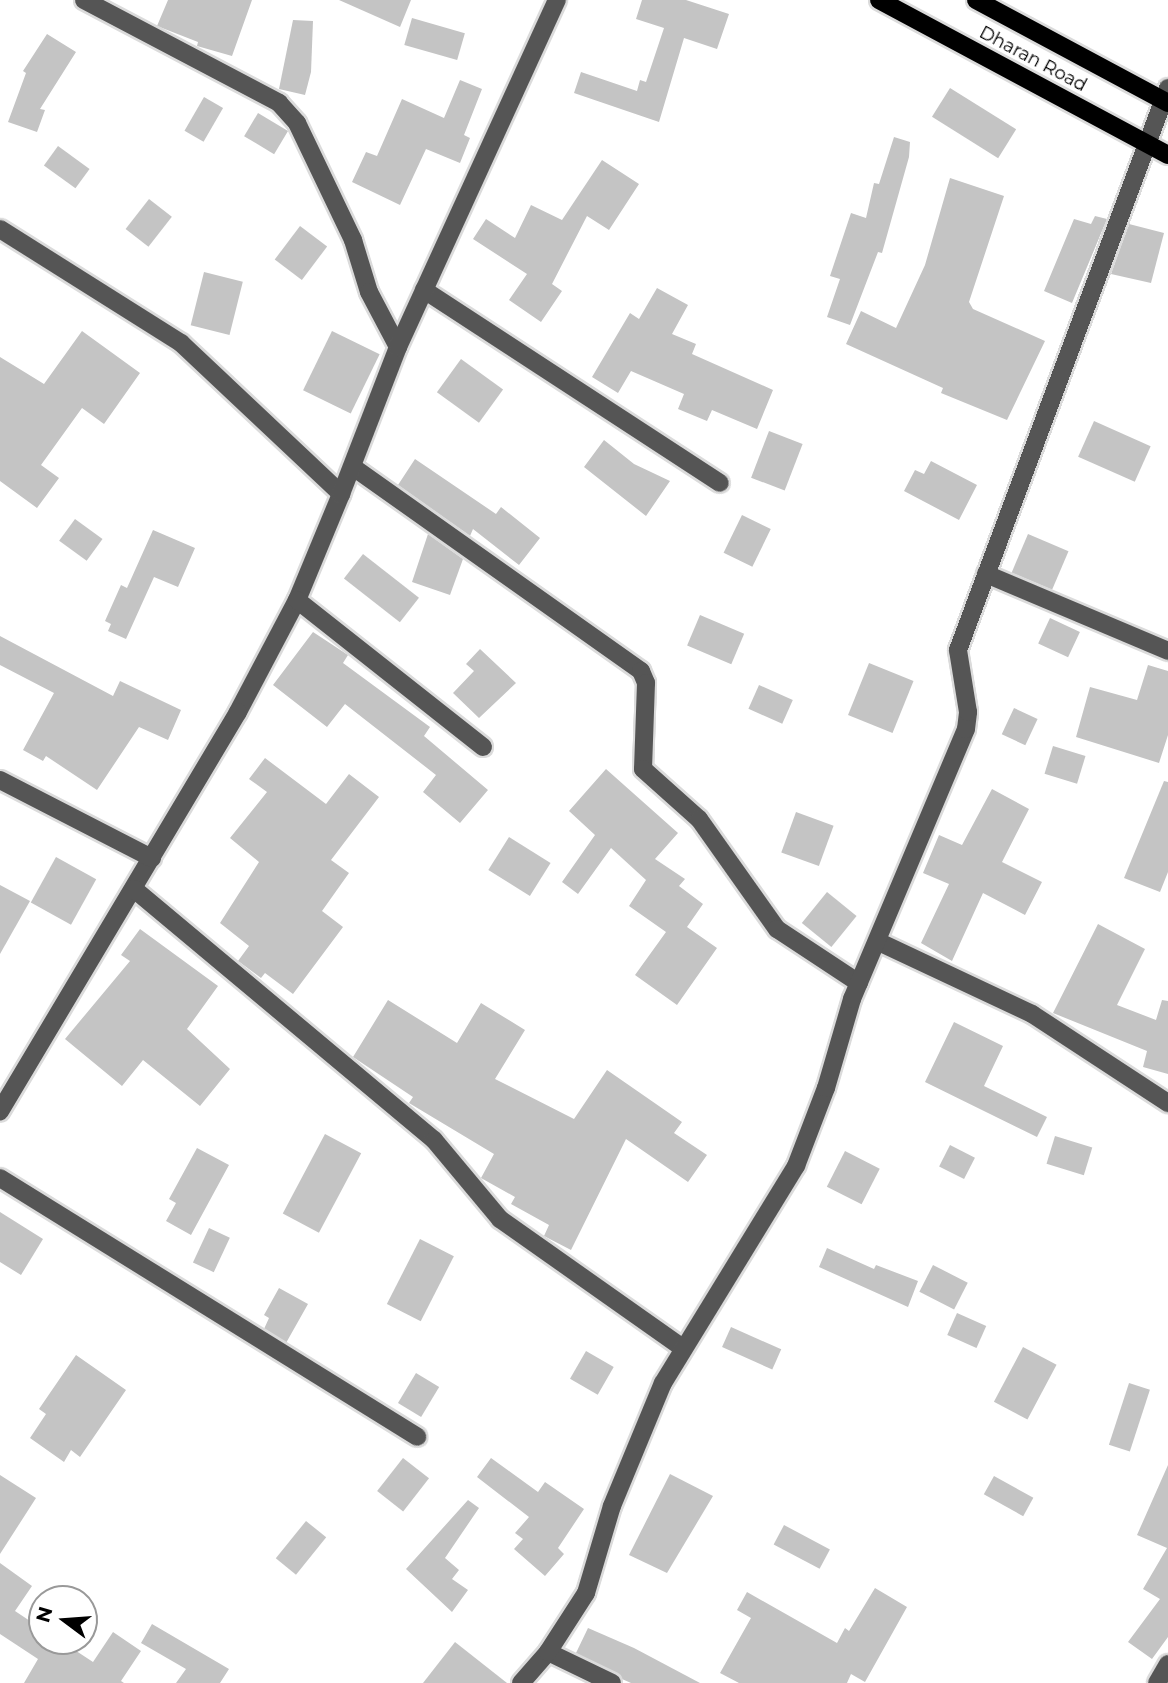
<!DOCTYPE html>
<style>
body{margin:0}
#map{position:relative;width:1168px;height:1683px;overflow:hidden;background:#fff;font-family:Montserrat,sans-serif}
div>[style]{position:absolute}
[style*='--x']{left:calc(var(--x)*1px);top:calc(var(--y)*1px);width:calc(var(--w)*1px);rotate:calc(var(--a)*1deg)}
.building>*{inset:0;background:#c4c4c4;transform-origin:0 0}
.roads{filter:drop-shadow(2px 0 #dbdbdb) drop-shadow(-2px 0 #dbdbdb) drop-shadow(0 2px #dbdbdb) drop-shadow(0 -2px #dbdbdb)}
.minor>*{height:18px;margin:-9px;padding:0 9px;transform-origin:9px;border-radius:9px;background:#555}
.major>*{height:18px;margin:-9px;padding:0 9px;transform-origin:9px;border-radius:9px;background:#000}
span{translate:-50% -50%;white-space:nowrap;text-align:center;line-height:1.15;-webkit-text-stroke:5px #fff;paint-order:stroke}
.street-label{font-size:18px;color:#000}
.north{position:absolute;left:28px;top:1585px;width:70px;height:70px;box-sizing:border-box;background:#fff;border:2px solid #999;border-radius:50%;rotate:286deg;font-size:19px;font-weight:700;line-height:28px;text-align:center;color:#000}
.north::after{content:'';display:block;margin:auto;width:24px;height:32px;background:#000;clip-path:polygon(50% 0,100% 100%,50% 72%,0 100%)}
</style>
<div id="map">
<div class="building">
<i style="clip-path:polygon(168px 0,252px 0,232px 56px,197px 46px,198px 42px,157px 26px)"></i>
<i style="clip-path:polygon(339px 0,411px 0,400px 27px)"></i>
<i style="clip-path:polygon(642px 0,686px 0,729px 14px,717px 49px,684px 38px,659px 122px,574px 93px,581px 72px,637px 91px,640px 80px,646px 82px,664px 28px,636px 19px)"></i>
<i style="left:412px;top:18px;width:55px;height:28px;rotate:16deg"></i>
<i style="clip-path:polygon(293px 20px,313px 21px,311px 72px,305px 95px,279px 89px)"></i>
<i style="clip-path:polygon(47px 34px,76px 52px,40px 109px,45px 110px,37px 132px,8px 122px,26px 73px,23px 71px)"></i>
<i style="clip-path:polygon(460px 80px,482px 89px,464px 135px,470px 138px,460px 163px,426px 149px,400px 205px,352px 182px,366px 152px,377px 156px,402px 99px,444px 118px)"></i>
<i style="left:950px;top:88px;width:78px;height:34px;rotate:32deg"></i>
<i style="left:204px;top:97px;width:22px;height:39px;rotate:30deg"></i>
<i style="left:258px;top:113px;width:35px;height:27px;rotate:31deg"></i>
<i style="clip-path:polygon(894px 137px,910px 142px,909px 157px,882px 253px,878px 252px,850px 325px,827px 317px,840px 279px,830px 276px,851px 213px,866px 218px,874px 183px,879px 184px)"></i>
<i style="left:58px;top:146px;width:39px;height:24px;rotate:36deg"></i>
<i style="clip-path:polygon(602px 160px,639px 184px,609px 230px,587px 216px,552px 284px,562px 291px,541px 322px,509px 300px,527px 274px,473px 239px,486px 219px,515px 238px,531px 205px,562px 220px)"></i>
<i style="clip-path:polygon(950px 178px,1004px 196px,969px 302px,973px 309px,1045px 341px,1007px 420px,941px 393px,943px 388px,846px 344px,861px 311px,896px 328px,925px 265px)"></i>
<i style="left:149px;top:199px;width:29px;height:38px;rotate:38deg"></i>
<i style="clip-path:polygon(1095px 216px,1107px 219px,1072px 303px,1044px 291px,1074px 219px,1091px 224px)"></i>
<i style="clip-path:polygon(1129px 224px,1164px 233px,1151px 283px,1111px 274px)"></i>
<i style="left:300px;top:226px;width:34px;height:42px;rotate:37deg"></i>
<i style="left:204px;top:272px;width:40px;height:55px;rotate:14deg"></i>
<i style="clip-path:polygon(657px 288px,688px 305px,672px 334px,696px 344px,692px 354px,773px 390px,757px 429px,712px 410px,707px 421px,678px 409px,684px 394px,631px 371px,618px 393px,592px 377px,630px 313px,639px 319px)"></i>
<i style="clip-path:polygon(82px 331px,140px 373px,104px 424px,82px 408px,41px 465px,59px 478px,37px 508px,0 481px,0 357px,44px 384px)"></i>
<i style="left:332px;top:331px;width:53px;height:66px;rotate:26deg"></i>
<i style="left:461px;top:359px;width:52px;height:41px;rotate:36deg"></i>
<i style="left:1094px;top:421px;width:62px;height:39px;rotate:24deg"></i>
<i style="left:769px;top:431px;width:36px;height:50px;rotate:21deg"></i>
<i style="clip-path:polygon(604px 440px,634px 464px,670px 481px,646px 516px,584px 467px)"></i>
<i style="clip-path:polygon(415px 459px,496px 514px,501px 507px,540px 538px,519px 565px,473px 529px,470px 536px,398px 485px)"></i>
<i style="clip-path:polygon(931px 461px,977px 485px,959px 520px,904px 491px,915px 470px,924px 474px)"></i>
<i style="left:742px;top:515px;width:32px;height:42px;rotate:26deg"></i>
<i style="left:75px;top:519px;width:34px;height:27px;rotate:36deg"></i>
<i style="clip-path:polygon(153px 530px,195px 548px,178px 587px,154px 577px,126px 639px,108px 631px,111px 624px,105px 621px,121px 585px,127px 588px)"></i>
<i style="clip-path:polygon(428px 534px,463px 559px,450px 595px,412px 582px)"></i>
<i style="left:1028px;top:534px;width:44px;height:42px;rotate:23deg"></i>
<i style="left:363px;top:554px;width:71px;height:31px;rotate:38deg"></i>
<i style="left:700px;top:615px;width:48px;height:33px;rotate:23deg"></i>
<i style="left:1050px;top:618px;width:33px;height:28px;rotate:25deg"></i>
<i style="clip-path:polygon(313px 632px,348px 655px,343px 663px,430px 727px,424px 736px,488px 790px,460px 823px,423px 792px,436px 775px,345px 704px,327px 727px,273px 685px)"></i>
<i style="clip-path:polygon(0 636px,113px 696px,120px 681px,181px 710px,168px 740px,139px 727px,97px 790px,46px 756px,43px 761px,23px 750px,54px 693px,0 665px)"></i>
<i style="clip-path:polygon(480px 649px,516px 683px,479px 718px,453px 693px,474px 671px,466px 664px)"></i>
<i style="left:869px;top:663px;width:48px;height:56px;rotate:22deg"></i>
<i style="clip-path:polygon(1148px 665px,1168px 671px,1168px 735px,1159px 763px,1076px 737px,1090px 687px,1137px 700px)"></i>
<i style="left:759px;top:685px;width:37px;height:26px;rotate:24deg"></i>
<i style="left:1014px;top:708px;width:26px;height:29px;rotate:25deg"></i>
<i style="left:1053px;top:746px;width:34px;height:29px;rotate:17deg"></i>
<i style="clip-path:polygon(265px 758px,326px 804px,349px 774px,379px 797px,331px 860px,349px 873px,322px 911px,343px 927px,293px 994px,265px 973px,261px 978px,238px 961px,249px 946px,220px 923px,259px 862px,230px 838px,267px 792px,249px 779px)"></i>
<i style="clip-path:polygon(606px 769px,678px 833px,655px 859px,685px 879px,679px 886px,703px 904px,687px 927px,717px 948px,677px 1005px,635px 975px,666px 932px,629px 906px,646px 880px,611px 848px,578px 894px,562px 882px,595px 835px,569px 811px)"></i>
<i style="clip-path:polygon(1164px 781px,1168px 782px,1168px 872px,1160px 892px,1124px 878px)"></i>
<i style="clip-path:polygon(992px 789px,1029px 809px,1002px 862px,1042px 882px,1025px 915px,983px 893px,952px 961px,921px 943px,949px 884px,923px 873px,939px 835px,962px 845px)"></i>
<i style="left:796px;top:812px;width:40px;height:43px;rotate:20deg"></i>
<i style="left:509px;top:837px;width:49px;height:39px;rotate:32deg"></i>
<i style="left:56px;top:857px;width:46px;height:52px;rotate:29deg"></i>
<i style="clip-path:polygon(0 885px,30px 901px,0 954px)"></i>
<i style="left:827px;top:892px;width:38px;height:40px;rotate:39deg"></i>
<i style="clip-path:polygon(1098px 924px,1145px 949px,1117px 1005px,1156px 1020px,1162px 1000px,1168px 1001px,1168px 1074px,1143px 1067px,1147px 1051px,1053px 1013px)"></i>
<i style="clip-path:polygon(140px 929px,218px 986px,187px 1029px,230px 1069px,200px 1106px,143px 1060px,122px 1086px,65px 1039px,130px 961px,121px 955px)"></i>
<i style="clip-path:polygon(388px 1000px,457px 1043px,481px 1003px,525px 1030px,495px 1079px,574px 1119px,607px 1070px,682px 1122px,674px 1133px,707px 1155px,688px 1182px,626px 1139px,571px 1250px,544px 1236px,549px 1225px,511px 1204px,515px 1197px,481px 1178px,494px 1154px,409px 1103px,413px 1097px,353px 1057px)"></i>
<i style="clip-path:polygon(954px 1022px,1003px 1046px,984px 1086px,1047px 1117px,1037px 1137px,925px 1082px)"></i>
<i style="left:325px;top:1134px;width:41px;height:90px;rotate:28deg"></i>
<i style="left:1055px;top:1136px;width:39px;height:29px;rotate:17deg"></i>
<i style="left:950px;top:1145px;width:28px;height:24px;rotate:27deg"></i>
<i style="clip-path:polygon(197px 1148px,229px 1165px,191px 1235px,166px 1221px,176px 1203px,169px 1199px)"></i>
<i style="left:845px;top:1151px;width:39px;height:40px;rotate:27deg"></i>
<i style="clip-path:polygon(0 1212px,43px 1239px,21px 1275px,0 1262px)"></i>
<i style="left:209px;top:1228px;width:23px;height:38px;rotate:25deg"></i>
<i style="left:420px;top:1239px;width:38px;height:73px;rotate:27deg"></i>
<i style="clip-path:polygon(827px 1248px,874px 1269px,876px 1265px,918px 1281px,908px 1307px,819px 1267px)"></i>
<i style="left:933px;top:1265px;width:39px;height:30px;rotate:27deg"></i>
<i style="clip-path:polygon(279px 1288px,308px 1304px,286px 1343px,264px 1329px,269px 1318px,264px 1315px)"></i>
<i style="left:957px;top:1313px;width:32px;height:24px;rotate:24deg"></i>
<i style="left:731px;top:1327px;width:55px;height:22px;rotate:24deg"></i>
<i style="left:1023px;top:1347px;width:38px;height:62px;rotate:28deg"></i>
<i style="left:586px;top:1351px;width:32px;height:32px;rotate:30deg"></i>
<i style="clip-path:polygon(76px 1355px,126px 1390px,80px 1457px,71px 1450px,64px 1462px,30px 1438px,46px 1414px,39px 1409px)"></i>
<i style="left:416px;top:1373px;width:27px;height:35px;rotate:31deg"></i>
<i style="left:1129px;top:1383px;width:22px;height:65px;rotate:18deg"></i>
<i style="left:403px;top:1458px;width:33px;height:42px;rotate:38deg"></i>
<i style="clip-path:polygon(491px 1458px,538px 1492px,545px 1482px,584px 1509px,558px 1548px,564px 1554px,545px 1576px,514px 1549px,523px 1539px,515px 1533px,529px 1517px,477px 1477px)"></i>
<i style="clip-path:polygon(1168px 1465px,1168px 1637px,1152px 1659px,1128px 1642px,1160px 1599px,1143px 1589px,1167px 1548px,1137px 1535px)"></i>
<i style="clip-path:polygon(670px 1474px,713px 1496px,667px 1573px,629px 1555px)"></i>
<i style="clip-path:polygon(0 1475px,36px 1498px,0 1554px)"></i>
<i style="left:994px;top:1476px;width:45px;height:21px;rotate:29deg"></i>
<i style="clip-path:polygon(468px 1500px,479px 1508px,445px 1558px,459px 1570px,452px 1579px,468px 1590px,452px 1612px,406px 1569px)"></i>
<i style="left:306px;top:1521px;width:26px;height:48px;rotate:39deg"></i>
<i style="left:784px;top:1525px;width:52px;height:22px;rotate:28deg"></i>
<i style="clip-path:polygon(0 1563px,32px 1586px,15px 1611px,42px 1629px,42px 1641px,61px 1641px,93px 1662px,113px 1632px,141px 1651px,121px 1681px,124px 1683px,24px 1683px,38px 1659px,0 1634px)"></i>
<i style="clip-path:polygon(875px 1588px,907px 1607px,865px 1682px,851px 1674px,847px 1683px,739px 1683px,720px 1673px,751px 1618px,737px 1610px,747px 1592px,837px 1643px,845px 1628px,849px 1631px)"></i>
<i style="clip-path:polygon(152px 1624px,229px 1669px,220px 1683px,176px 1683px,186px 1669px,141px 1643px)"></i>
<i style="clip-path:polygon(588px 1628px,634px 1648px,700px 1683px,631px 1683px,622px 1679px,576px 1653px)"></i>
<i style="clip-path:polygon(455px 1642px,507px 1683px,423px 1683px)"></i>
</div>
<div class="roads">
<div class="minor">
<i style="--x:84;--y:0;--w:221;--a:27.8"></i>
<i style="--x:279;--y:103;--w:27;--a:48"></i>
<i style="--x:297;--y:123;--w:130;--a:64.4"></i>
<i style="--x:353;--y:240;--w:54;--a:72.9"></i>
<i style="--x:369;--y:292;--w:62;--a:62.2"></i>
<i style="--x:0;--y:229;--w:214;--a:32.2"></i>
<i style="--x:181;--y:343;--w:220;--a:43.3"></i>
<i style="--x:341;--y:494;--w:115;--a:112.5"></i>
<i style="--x:297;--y:600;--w:127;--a:117.8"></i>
<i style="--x:238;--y:712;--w:465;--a:120.8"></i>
<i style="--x:424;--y:290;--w:353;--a:33.1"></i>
<i style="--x:353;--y:467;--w:353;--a:35.3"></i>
<i style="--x:641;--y:671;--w:13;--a:67"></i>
<i style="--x:646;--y:683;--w:86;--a:92"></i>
<i style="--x:643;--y:769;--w:75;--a:41.8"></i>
<i style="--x:699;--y:819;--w:135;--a:54.7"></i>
<i style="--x:777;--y:929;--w:98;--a:33.4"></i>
<i style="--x:341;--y:494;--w:158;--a:-68.8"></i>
<i style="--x:398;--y:347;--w:382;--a:-65.4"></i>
<i style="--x:986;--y:574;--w:198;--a:22.9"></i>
<i style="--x:297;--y:600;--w:237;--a:38.3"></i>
<i style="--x:0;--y:780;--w:171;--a:27.2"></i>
<i style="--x:134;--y:889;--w:391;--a:39.9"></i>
<i style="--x:434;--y:1140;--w:103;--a:50.1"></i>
<i style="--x:500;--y:1219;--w:224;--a:35.2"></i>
<i style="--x:879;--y:942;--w:169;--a:25.2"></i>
<i style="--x:1032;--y:1014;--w:163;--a:33.2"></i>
<i style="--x:0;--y:1178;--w:491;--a:31.8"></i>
<i style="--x:548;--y:1652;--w:71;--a:25.8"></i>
<i style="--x:521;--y:1683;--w:41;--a:-48.9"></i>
<i style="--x:548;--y:1652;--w:70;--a:-57.2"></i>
<i style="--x:586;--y:1593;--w:91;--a:-73.4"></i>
<i style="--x:612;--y:1506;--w:133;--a:-67.5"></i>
<i style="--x:663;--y:1383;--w:255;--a:-58.5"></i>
<i style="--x:796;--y:1166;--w:84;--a:-69"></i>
<i style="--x:826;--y:1088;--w:93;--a:-73.7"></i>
<i style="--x:852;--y:999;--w:293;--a:-67.1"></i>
<i style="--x:966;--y:729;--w:17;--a:-83"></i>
<i style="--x:968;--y:712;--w:63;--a:-99.2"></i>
<i style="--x:958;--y:650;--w:600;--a:-69.51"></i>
<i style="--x:1157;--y:1683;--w:22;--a:-60"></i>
</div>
<div class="major">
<i style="--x:879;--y:0;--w:328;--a:28.2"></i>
<i style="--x:976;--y:0;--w:218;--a:28.2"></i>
</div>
</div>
<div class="street-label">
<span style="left:1033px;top:59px;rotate:28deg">Dharan Road</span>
</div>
<div class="north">N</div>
</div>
